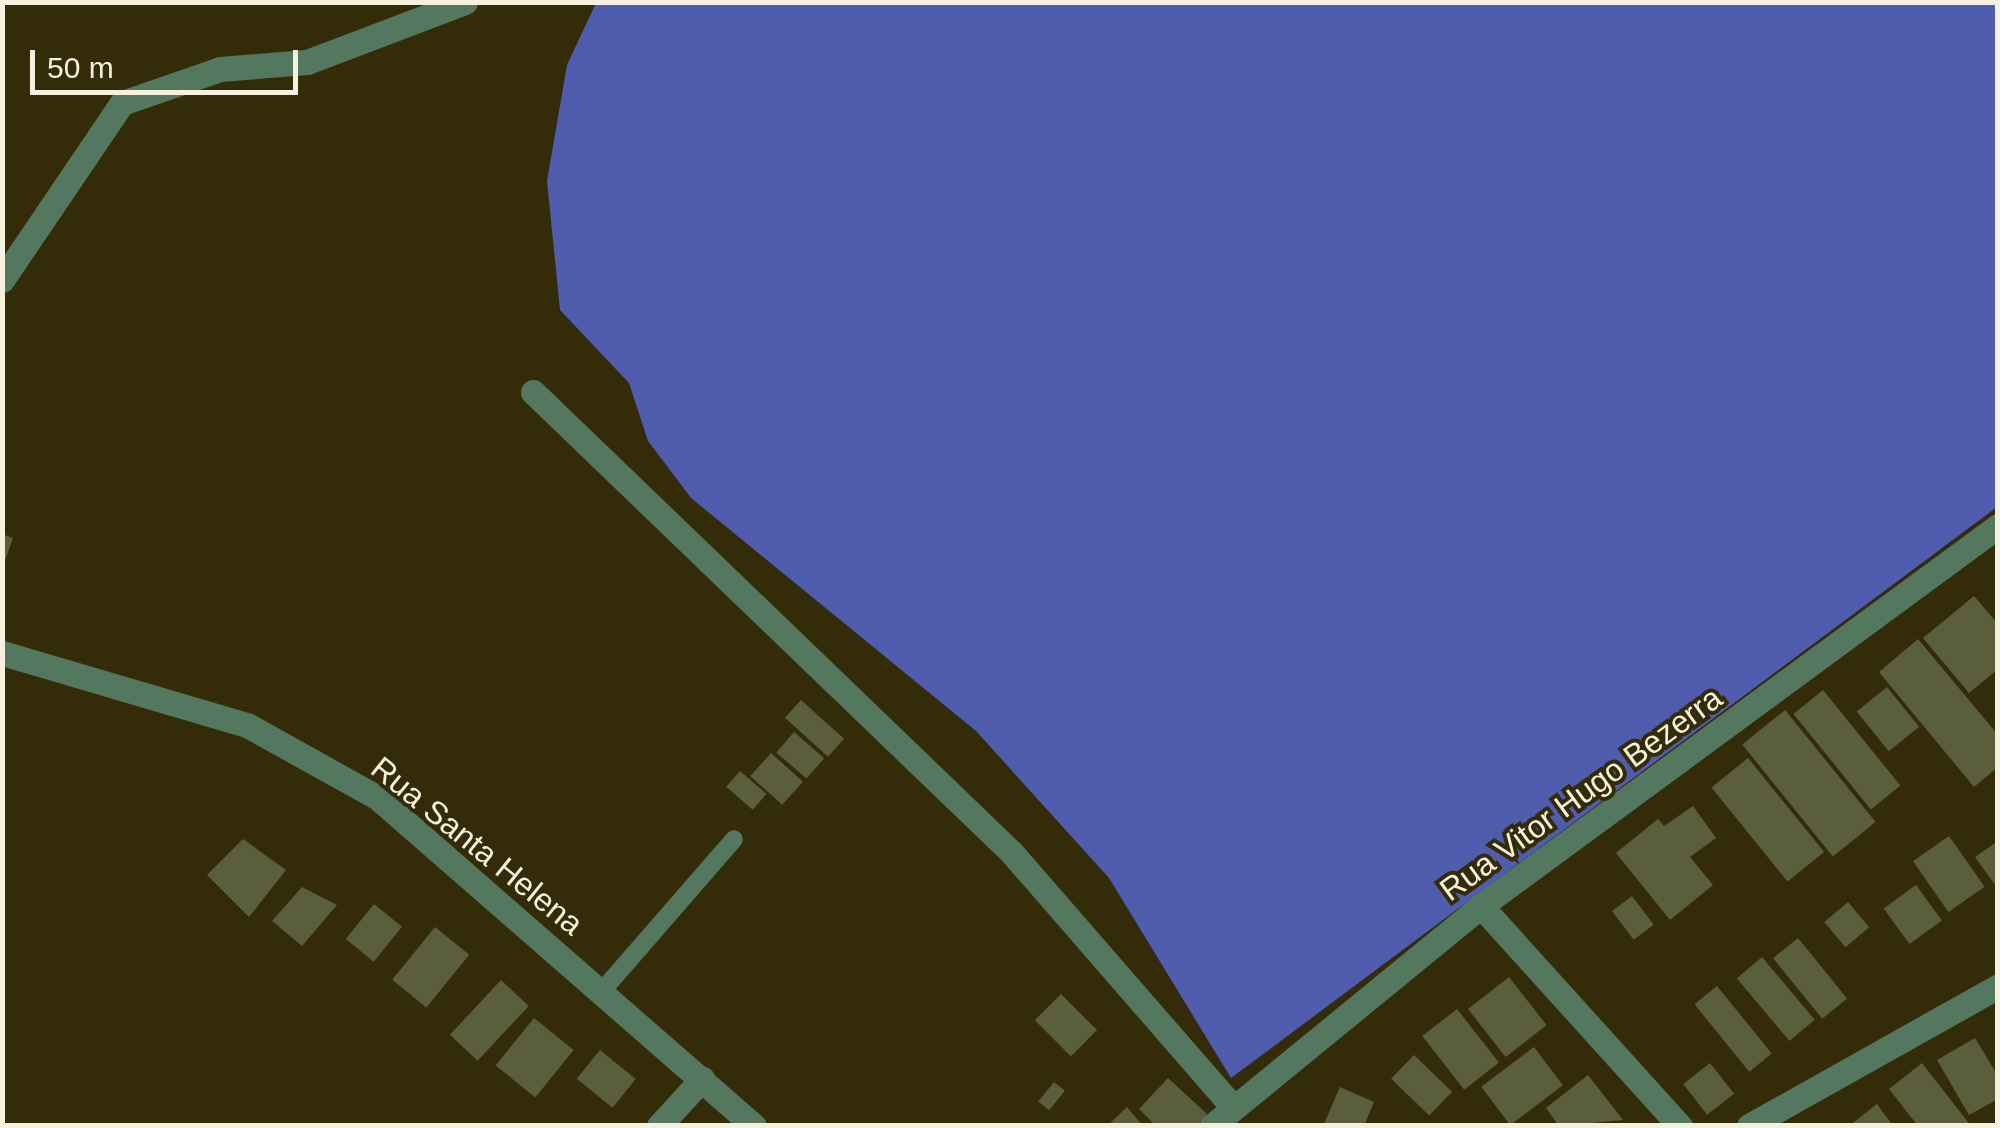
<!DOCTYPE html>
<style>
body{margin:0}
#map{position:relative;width:2000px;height:1128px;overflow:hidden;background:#342b09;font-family:Helvetica,sans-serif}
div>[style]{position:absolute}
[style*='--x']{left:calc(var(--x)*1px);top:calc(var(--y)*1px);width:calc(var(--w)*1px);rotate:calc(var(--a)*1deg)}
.forest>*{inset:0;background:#505cae}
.building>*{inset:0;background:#5a5e3d;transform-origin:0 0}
.service>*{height:18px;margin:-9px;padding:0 9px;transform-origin:9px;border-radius:9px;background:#53785f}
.minor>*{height:25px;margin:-12.5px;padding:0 12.5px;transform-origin:12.5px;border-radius:12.5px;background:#53785f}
span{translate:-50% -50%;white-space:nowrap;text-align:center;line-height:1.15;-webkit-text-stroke:8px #342b09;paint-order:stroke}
.street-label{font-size:32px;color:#f6f1de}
.frame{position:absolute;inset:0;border:5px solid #f6f1de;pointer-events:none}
.scale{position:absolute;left:30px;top:50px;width:268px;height:45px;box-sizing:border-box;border:5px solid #f6f1de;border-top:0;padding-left:12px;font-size:30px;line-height:35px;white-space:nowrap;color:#f6f1de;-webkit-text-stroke:8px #342b09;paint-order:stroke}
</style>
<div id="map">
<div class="forest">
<i style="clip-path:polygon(596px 3px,1997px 3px,1997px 507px,1231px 1078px,1109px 878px,976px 731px,691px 498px,648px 441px,629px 383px,560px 310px,547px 181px,567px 65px)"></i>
</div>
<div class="building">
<i style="clip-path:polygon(2px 534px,13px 538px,3px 566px,2px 566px)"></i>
<i style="clip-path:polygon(1974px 596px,1998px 624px,1998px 669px,1969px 693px,1923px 638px)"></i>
<i style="clip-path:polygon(1918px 639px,1998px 735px,1998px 767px,1974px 787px,1879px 672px)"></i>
<i style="left:1887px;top:687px;width:51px;height:39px;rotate:51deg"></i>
<i style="left:1823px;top:690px;width:123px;height:38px;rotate:51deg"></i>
<i style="left:801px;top:700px;width:58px;height:24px;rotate:42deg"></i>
<i style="left:1785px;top:710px;width:144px;height:55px;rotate:51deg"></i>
<i style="left:794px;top:732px;width:40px;height:27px;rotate:41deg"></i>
<i style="left:771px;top:753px;width:43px;height:31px;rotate:42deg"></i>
<i style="left:1748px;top:758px;width:121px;height:47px;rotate:51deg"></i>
<i style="left:740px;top:771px;width:35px;height:21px;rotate:41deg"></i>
<i style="clip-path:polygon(1693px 806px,1716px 838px,1690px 857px,1713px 885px,1670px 920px,1616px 853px,1658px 819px,1664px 826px)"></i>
<i style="left:1949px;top:836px;width:62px;height:44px;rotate:55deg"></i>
<i style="clip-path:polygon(243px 839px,286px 870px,249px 917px,207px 875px)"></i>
<i style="clip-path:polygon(1998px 841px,1998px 889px,1975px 857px)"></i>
<i style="left:1916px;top:885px;width:44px;height:40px;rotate:54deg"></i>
<i style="clip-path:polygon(302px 887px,337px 905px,302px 946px,272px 921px)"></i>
<i style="left:1632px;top:896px;width:36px;height:25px;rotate:53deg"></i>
<i style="left:1848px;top:902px;width:33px;height:31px;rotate:50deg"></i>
<i style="left:374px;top:904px;width:36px;height:45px;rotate:39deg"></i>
<i style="left:435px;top:927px;width:44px;height:68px;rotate:39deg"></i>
<i style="left:1798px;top:938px;width:78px;height:32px;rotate:51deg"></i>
<i style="left:1762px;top:957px;width:82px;height:33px;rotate:50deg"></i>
<i style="left:1509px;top:977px;width:61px;height:52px;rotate:52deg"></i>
<i style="left:501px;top:980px;width:38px;height:75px;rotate:43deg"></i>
<i style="left:1717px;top:986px;width:87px;height:29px;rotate:51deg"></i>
<i style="left:1061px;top:994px;width:51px;height:37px;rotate:45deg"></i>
<i style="left:1457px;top:1009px;width:68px;height:44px;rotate:52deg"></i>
<i style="left:534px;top:1018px;width:51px;height:61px;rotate:39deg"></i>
<i style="clip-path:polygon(1975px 1038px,1998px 1076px,1998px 1099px,1969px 1115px,1937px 1060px)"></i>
<i style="left:1534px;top:1047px;width:48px;height:66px;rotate:53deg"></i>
<i style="left:600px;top:1050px;width:46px;height:37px;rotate:39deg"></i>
<i style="left:1414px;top:1055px;width:53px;height:33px;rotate:44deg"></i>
<i style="left:1710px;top:1063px;width:39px;height:34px;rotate:52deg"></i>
<i style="clip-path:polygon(1922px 1063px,1971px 1126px,1918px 1126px,1889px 1089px)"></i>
<i style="clip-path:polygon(1588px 1075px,1623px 1120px,1559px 1126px,1546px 1108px)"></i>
<i style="clip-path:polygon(1168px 1078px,1207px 1114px,1197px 1126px,1156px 1126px,1139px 1109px)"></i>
<i style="left:1054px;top:1082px;width:14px;height:25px;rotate:39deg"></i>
<i style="clip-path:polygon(1340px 1087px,1374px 1102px,1364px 1126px,1323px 1126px)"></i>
<i style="clip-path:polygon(1877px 1104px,1893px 1126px,1849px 1126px)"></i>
<i style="clip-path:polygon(1127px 1107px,1143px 1126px,1107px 1126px)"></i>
</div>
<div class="service">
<i style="--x:602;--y:991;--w:201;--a:-49"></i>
</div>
<div class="minor">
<i style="--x:2;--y:280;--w:214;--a:-55.9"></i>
<i style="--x:122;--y:103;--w:104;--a:-19.1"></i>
<i style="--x:220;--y:69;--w:87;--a:-4.6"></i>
<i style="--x:307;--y:62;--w:169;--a:-20.8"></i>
<i style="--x:533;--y:392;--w:665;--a:43.9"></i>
<i style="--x:1012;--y:853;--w:334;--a:49"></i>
<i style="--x:2;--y:653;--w:255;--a:16.4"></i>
<i style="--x:247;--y:725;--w:150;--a:29.1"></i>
<i style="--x:378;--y:798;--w:499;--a:41.1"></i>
<i style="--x:1481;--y:906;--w:297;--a:47.9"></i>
<i style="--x:659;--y:1126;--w:64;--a:-47.5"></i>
<i style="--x:1212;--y:1126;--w:348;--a:-39.3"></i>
<i style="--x:1481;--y:906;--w:642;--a:-36.32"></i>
<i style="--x:1749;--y:1126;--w:286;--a:-29.3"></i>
</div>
<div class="street-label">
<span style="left:1581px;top:794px;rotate:-36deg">Rua Vitor Hugo Bezerra</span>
<span style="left:477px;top:846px;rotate:39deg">Rua Santa Helena</span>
</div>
<div class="frame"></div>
<div class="scale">50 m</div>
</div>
